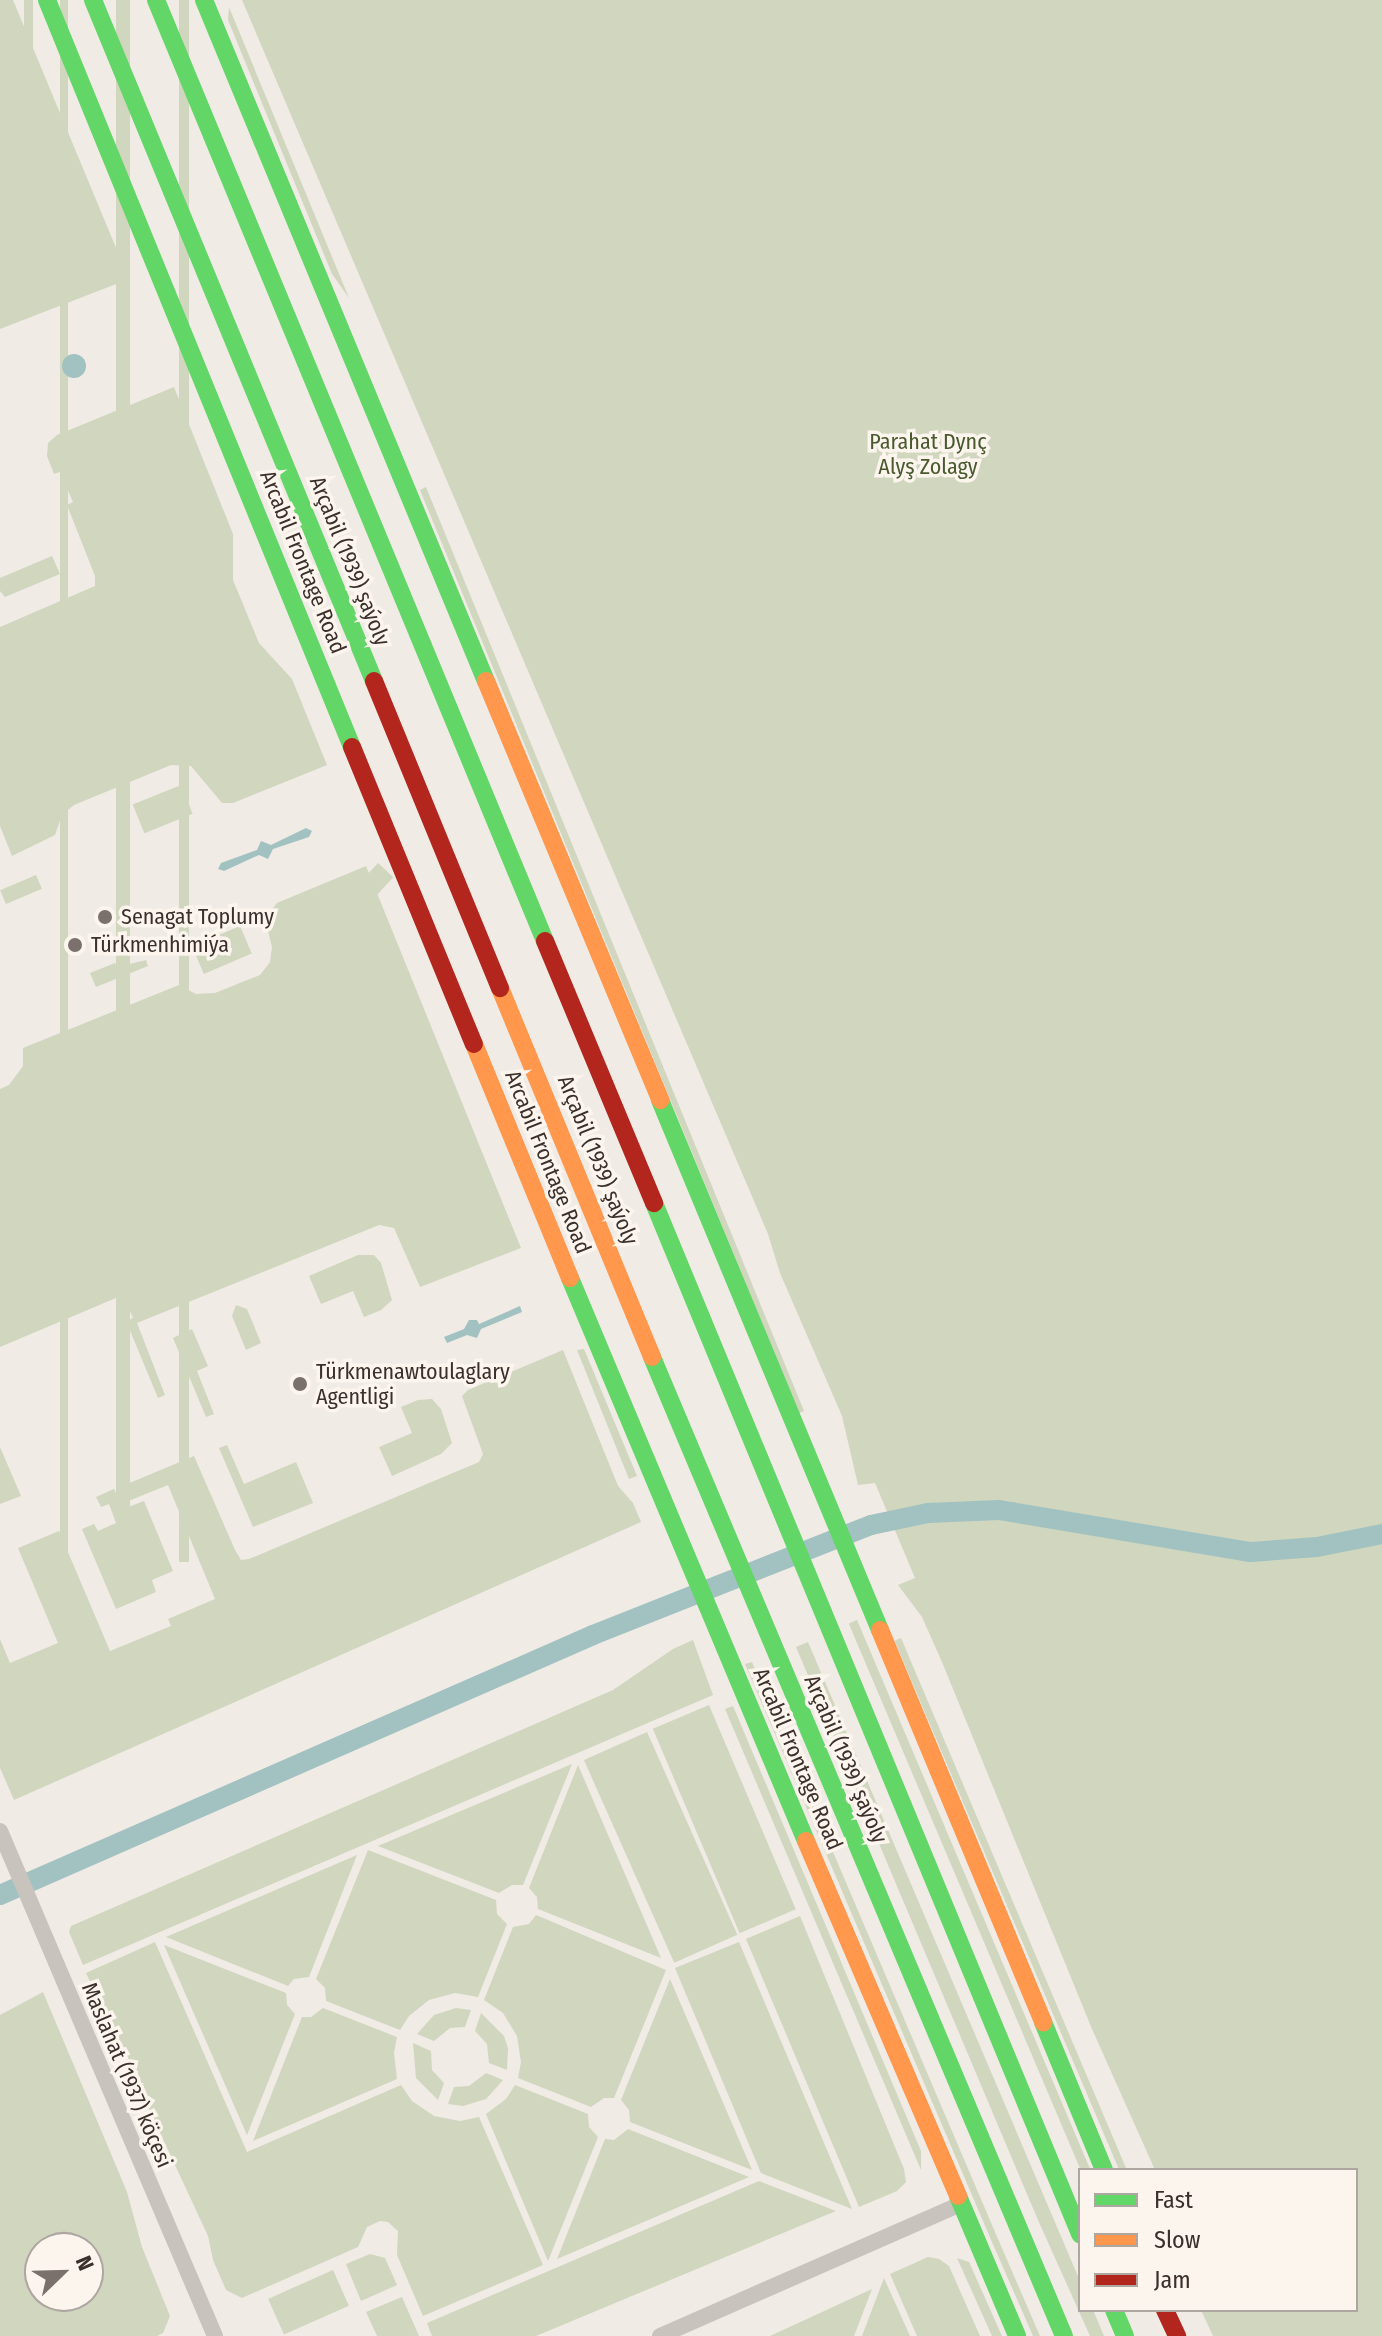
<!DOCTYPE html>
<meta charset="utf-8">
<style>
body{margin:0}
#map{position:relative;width:1382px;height:2336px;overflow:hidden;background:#f0ebe5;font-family:"Fira Sans Condensed",sans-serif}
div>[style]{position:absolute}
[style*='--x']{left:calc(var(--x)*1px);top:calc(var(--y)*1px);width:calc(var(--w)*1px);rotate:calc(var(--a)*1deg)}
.green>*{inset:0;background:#d1d6bf;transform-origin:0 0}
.water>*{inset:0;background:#a1c2c1}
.round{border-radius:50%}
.canal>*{height:20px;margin:-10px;padding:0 10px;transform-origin:10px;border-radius:10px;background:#a1c2c1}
.street>*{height:16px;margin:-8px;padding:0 8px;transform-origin:8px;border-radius:8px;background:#c9c3be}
.fast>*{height:18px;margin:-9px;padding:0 9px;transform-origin:9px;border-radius:9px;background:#63d668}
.slow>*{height:18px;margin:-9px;padding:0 9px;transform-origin:9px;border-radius:9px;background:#ff974d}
.jam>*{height:18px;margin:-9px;padding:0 9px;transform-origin:9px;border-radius:9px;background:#b3261e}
.dots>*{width:22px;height:22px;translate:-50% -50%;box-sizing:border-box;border:4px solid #fbf5ee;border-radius:50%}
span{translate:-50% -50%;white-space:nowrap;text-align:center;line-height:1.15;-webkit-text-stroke:7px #fbf5ee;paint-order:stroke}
.park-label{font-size:22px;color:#4a5a2e}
.street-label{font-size:22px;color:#3b302b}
.poi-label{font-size:22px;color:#3b302b}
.left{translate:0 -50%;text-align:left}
.legend{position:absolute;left:1078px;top:2168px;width:280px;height:144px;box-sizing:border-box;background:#fbf5ee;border:2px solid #aea6a0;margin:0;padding:10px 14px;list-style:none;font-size:24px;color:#3b302b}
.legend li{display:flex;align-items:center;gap:16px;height:40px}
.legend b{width:40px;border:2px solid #aea6a0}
.north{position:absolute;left:24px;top:2232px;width:80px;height:80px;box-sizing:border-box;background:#fbf5ee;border:2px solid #aea6a0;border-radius:50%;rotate:67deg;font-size:22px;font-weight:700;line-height:32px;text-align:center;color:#3b302b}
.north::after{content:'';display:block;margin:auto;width:28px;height:36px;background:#7a716c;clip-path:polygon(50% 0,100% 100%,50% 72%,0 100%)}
</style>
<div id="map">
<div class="green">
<i style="clip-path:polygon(0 0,13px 0,129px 279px,0 329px)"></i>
<i style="left:24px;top:0;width:9px;height:294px"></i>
<i style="left:60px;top:0;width:8px;height:1608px"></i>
<i style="left:116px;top:0;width:14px;height:1585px"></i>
<i style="left:179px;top:0;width:10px;height:1562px"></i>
<i style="clip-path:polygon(242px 0,1382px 0,1382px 2336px,1213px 2336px,1201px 2310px,1356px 2310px,1356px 2170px,1155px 2170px,1092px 2029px,942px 1662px,922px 1617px,898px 1585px,915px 1578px,875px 1483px,858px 1485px,842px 1416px,780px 1273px,768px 1234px)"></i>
<i style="clip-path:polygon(229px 7px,349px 298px,332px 274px,228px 20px)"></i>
<i style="clip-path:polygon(174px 387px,233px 534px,233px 580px,259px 643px,292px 679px,327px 765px,233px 803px,222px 803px,191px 766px,171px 765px,74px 805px,62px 815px,55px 835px,12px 856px,0 826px,0 627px,95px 586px,95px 576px,67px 505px,73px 502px,60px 472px,54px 474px,47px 456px,48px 443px,57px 435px)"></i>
<i style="clip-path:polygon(426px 487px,804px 1411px,799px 1413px,420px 490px)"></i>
<i style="clip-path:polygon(52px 556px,60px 574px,5px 597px,0 591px,0 578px)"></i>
<i style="left:181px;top:785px;width:31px;height:52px;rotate:68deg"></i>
<i style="left:378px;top:863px;width:21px;height:408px;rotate:43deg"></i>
<i style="clip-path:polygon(366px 866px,521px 1248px,420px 1287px,394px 1228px,379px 1225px,137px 1323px,165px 1395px,158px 1398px,126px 1321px,133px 1318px,123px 1295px,0 1347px,0 1089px,9px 1085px,23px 1066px,23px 1048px,179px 985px,196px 994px,215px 993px,260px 975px,270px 962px,272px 947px,267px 927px,270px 912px,277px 903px)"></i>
<i style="left:36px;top:875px;width:15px;height:39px;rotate:67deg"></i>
<i style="left:240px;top:926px;width:30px;height:52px;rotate:67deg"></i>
<i style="clip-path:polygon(146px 960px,148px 966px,96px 987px,90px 973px,115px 963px,117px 967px)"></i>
<i style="clip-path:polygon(358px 1255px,374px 1255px,381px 1263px,392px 1300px,381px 1310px,364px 1317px,353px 1291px,321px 1304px,309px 1276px)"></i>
<i style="clip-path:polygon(236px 1305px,247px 1309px,261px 1343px,246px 1350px,232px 1316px)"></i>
<i style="clip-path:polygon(192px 1329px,208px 1366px,197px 1371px,214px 1414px,206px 1417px,173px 1338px)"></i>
<i style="clip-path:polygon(584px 1349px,637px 1476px,629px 1479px,577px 1350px)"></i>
<i style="clip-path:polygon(563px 1350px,618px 1486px,633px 1503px,641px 1522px,14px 1800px,0 1768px,0 1639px,10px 1663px,58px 1643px,18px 1548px,59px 1531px,110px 1651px,171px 1626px,168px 1619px,215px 1599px,168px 1485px,126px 1502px,120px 1487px,194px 1456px,235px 1550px,241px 1560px,249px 1559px,479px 1462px,483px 1454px,462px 1396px,468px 1390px)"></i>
<i style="clip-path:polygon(432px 1399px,441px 1409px,452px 1443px,441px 1454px,392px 1476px,379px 1447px,412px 1433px,401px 1407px,418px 1400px)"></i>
<i style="clip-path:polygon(227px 1445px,244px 1484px,296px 1462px,313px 1503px,253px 1527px,219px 1448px)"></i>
<i style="clip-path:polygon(0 1447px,21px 1496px,0 1504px)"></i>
<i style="clip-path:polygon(114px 1489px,123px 1509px,144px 1501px,173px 1571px,152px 1580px,156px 1592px,116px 1609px,82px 1529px,94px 1524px,98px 1531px,116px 1523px,109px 1504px,101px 1507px,96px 1497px)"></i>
<i style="left:857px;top:1620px;width:598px;height:9px;rotate:67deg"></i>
<i style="left:901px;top:1638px;width:578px;height:7px;rotate:67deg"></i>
<i style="clip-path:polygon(693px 1640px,713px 1695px,83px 1965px,69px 1932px,71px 1926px,613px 1690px,673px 1649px)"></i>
<i style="clip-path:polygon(808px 1642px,1080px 2281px,1080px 2310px,1093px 2310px,1104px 2336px,1090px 2336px,1038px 2220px,796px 1647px)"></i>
<i style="clip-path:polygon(752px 1662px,998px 2239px,1040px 2336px,1033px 2336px,992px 2242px,745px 1664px)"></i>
<i style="left:709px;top:1705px;width:222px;height:61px;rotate:67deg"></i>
<i style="clip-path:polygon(733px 1706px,921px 2151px,921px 2170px,725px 1709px)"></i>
<i style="left:647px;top:1732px;width:222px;height:69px;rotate:66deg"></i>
<i style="clip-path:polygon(572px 1764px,523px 1885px,512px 1885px,499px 1893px,378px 1846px)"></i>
<i style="clip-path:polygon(578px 1765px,661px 1958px,538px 1909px,537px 1897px,529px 1888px)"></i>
<i style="clip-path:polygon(368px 1850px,496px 1900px,497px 1914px,507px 1924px,478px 1997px,455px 1993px,429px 2000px,409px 2016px,400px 2030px,326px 2001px,325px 1988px,316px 1979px)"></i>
<i style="clip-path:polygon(357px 1855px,309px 1977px,294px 1979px,288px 1986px,166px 1937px)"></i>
<i style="clip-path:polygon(536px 1915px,666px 1970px,614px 2098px,604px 2098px,591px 2107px,518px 2078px,521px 2062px,517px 2036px,503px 2013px,484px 2000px,513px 1927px,529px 1924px)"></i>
<i style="clip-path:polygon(800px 1916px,904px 2169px,906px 2182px,897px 2191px,859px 2207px,746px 1939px)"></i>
<i style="clip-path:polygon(155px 1942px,247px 2152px,401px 2085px,412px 2101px,434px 2116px,460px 2121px,479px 2117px,543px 2265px,423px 2316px,397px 2255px,398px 2231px,388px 2222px,380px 2221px,367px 2227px,358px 2247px,242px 2298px,226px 2290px,213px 2260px,208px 2236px,86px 1973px)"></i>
<i style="clip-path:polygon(739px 1942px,852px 2209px,761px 2173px,675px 1968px)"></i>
<i style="clip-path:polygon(164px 1945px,286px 1993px,287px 2005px,295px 2014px,247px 2135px)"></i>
<i style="clip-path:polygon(670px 1979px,752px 2170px,630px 2122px,629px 2110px,621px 2100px)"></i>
<i style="clip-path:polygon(evenodd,43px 1992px,127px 2192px,142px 2247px,170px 2316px,163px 2333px,157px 2336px,0 2336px,0 2015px,43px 1992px,40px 2248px,88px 2248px,88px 2296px,40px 2296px,40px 2248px)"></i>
<i style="clip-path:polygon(323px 2008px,397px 2037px,394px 2053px,397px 2079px,253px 2141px,302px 2017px,311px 2017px)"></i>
<i style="clip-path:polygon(456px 2008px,471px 2010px,465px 2027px,450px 2028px,434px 2041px,417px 2034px,434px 2015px)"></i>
<i style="clip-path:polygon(481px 2013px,504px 2036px,508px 2048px,507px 2070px,489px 2063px,487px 2044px,475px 2031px)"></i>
<i style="clip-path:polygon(413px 2043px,431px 2051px,432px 2070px,444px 2083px,438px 2100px,416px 2078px)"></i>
<i style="clip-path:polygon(486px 2073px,503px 2080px,486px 2099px,463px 2106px,448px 2104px,454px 2087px,469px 2086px)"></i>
<i style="clip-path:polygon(515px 2085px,588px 2114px,589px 2127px,598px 2137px,548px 2261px,486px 2114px,506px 2099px)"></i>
<i style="clip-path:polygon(628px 2129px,749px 2177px,557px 2259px,605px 2139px,614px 2140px)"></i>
<i style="clip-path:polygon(759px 2181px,836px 2211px,536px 2336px,432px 2336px,427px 2323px)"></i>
<i style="clip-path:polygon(370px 2254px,385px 2258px,397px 2285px,361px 2301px,346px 2264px)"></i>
<i style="clip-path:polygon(928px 2257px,939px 2259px,949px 2266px,980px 2336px,917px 2336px,890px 2274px)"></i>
<i style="clip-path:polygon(957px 2258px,969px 2262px,1002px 2336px,992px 2336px)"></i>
<i style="left:333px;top:2270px;width:39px;height:71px;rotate:66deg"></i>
<i style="clip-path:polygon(884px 2278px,910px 2336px,862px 2336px)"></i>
<i style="clip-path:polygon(872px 2289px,854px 2336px,770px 2336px)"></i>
<i style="clip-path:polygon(402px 2297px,419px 2336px,377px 2336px,366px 2312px)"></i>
</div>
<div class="water">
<i class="round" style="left:62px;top:354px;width:24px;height:24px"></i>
<i style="clip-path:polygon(306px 828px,312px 831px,309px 837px,273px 849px,268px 859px,259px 855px,224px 871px,218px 869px,221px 863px,257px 850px,261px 841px,271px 845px)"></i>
<i style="clip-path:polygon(520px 1306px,522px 1312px,481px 1329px,477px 1338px,467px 1335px,447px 1343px,444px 1337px,464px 1329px,469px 1320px,477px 1320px,479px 1324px)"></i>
</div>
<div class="canal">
<i style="--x:0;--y:1895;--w:647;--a:-23.67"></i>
<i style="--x:593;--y:1635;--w:299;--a:-21.6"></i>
<i style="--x:871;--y:1525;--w:58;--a:-11.9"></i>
<i style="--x:928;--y:1513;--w:71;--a:-2.4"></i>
<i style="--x:999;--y:1510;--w:255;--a:9.5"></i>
<i style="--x:1251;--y:1552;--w:66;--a:-4.3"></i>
<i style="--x:1317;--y:1547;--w:66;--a:-11.3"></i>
</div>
<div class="street">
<i style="--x:0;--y:1831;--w:549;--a:66.94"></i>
<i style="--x:660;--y:2336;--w:326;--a:-23.7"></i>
</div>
<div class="fast">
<i style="--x:47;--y:0;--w:807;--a:67.79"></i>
<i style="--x:93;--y:0;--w:737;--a:67.58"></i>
<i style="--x:156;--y:0;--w:1018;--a:67.54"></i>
<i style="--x:204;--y:0;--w:737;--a:67.51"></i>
<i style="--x:660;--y:1100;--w:574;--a:67.46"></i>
<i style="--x:654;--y:1203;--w:1116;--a:67.55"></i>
<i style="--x:570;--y:1278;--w:610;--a:67.26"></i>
<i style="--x:652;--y:1357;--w:1062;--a:67.18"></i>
<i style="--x:1043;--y:2022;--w:160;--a:67.6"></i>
<i style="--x:958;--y:2196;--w:152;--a:67.1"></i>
<i style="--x:1114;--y:2310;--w:28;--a:67"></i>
</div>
<div class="slow">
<i style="--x:486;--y:681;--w:454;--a:67.4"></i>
<i style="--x:500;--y:988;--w:399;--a:67.6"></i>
<i style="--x:474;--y:1044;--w:253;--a:67.7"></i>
<i style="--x:880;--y:1630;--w:425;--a:67.4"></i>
<i style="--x:806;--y:1841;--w:386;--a:66.8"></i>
</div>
<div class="jam">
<i style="--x:374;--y:681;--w:332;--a:67.7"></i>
<i style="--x:352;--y:747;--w:321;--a:67.7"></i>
<i style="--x:545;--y:941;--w:284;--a:67.4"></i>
<i style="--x:1165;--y:2310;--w:29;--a:65"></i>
</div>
<div class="dots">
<i style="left:105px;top:917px;background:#7a716c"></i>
<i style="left:75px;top:945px;background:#7a716c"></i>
<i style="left:300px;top:1384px;background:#7a716c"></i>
</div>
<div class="park-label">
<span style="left:928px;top:454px">Parahat Dynç<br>Alyş Zolagy</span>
</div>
<div class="street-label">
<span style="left:350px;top:561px;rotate:68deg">Arçabil (1939) şaýoly</span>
<span style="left:303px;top:562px;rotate:68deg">Arcabil Frontage Road</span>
<span style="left:598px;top:1160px;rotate:68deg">Arçabil (1939) şaýoly</span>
<span style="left:548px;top:1162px;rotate:68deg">Arcabil Frontage Road</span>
<span style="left:798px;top:1759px;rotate:67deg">Arcabil Frontage Road</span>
<span style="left:846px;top:1759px;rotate:67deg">Arçabil (1939) şaýoly</span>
<span style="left:127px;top:2075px;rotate:67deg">Maslahat (1937) köçesi</span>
</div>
<div class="poi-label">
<span class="left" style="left:121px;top:917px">Senagat Toplumy</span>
<span class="left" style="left:91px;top:945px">Türkmenhimiýa</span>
<span class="left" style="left:316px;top:1384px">Türkmenawtoulaglary<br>Agentligi</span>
</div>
<ul class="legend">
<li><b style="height:10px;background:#63d668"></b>Fast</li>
<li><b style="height:10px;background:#ff974d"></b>Slow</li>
<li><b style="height:10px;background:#b3261e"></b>Jam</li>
</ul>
<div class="north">N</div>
</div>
